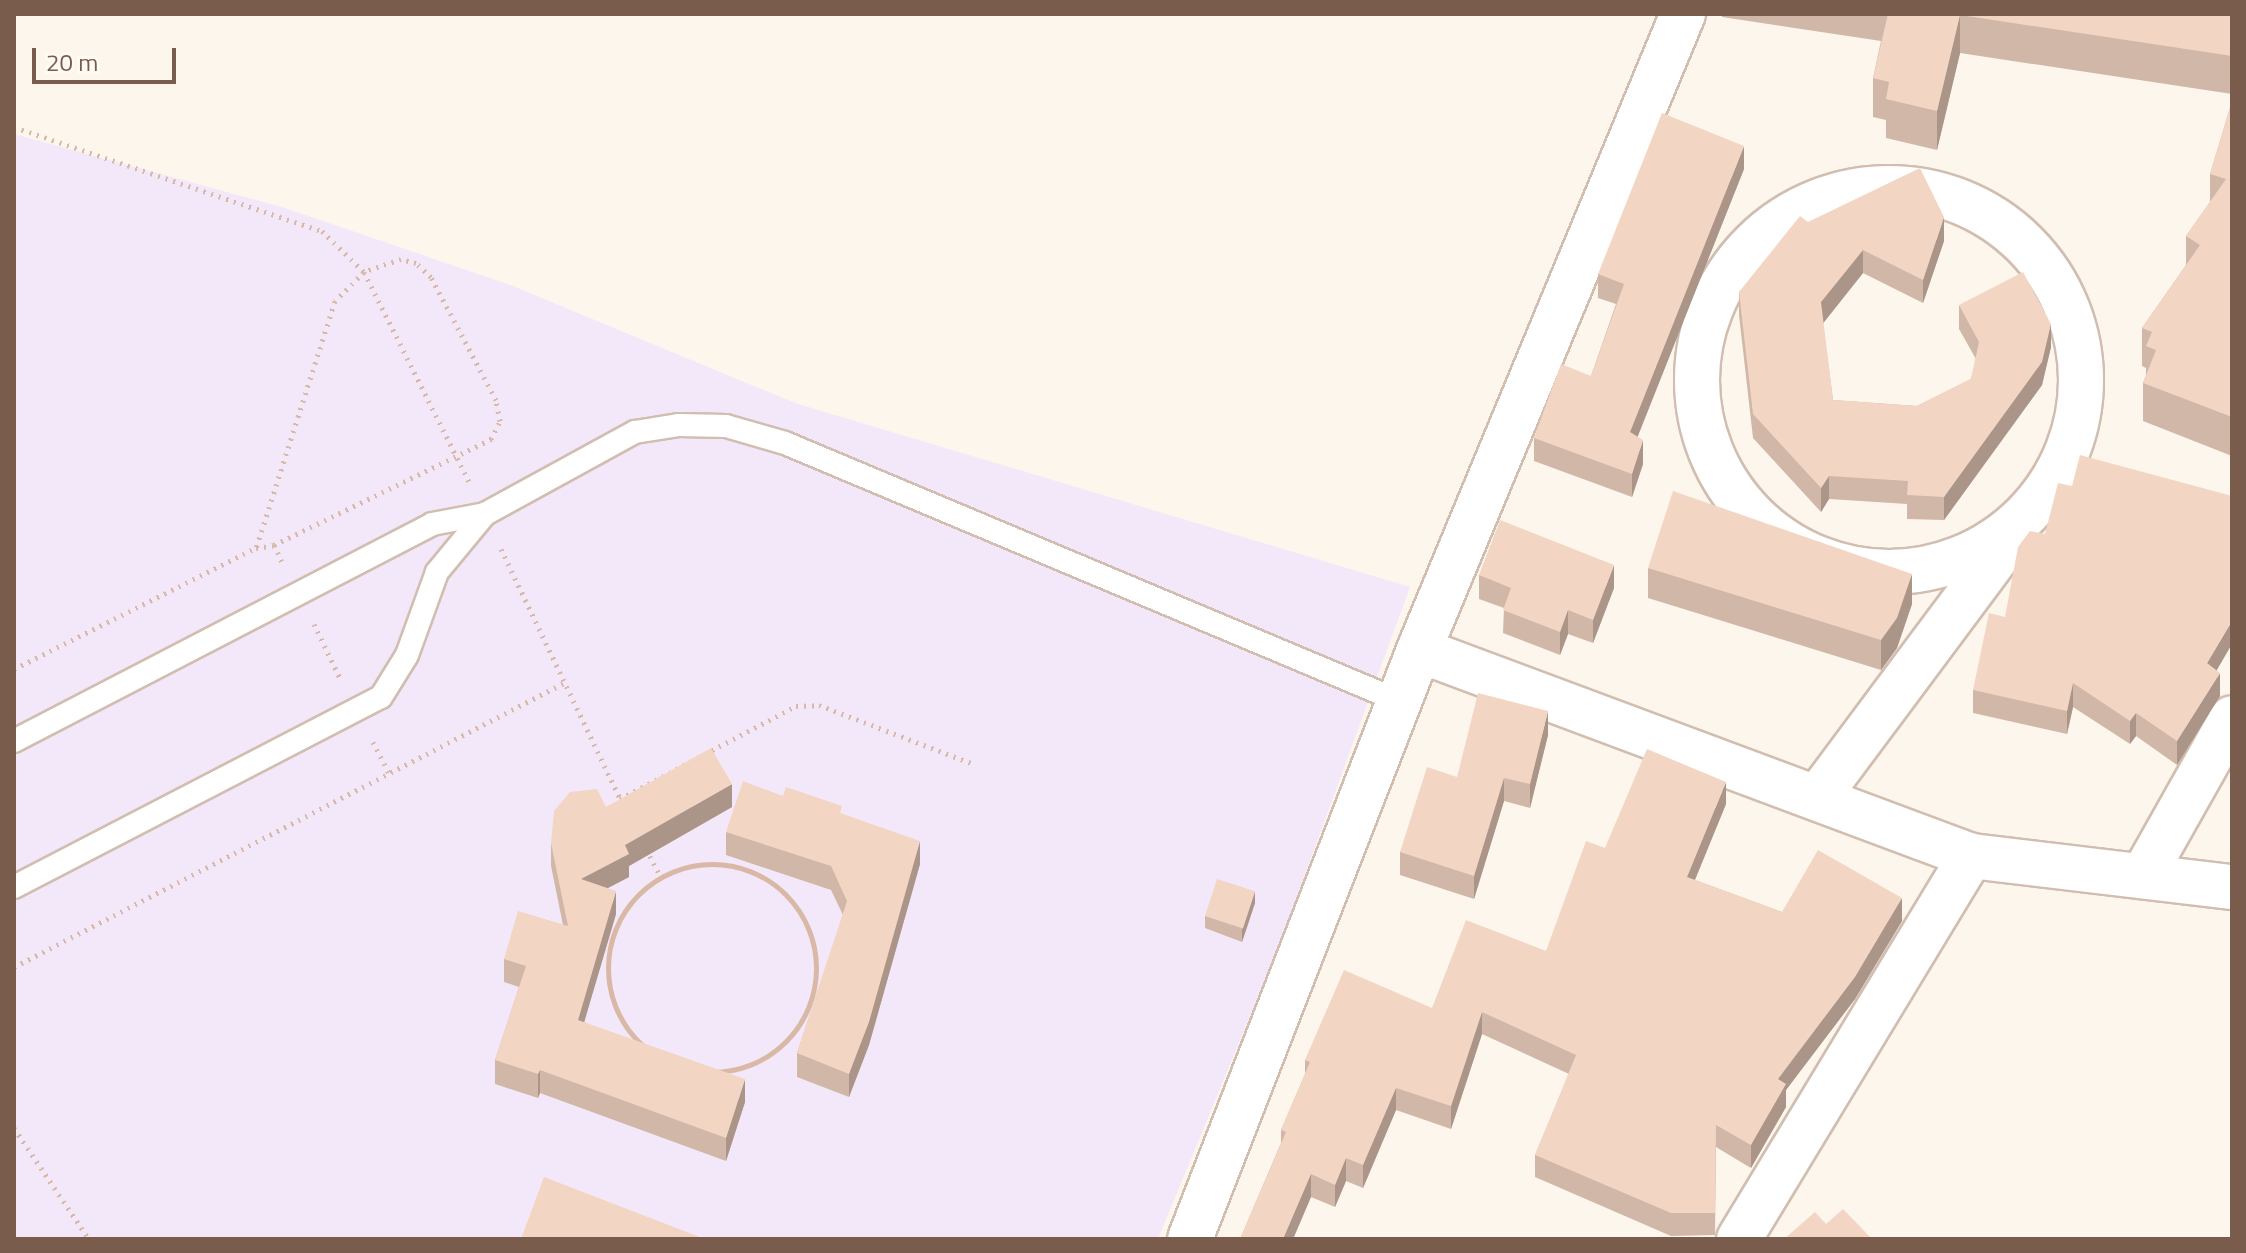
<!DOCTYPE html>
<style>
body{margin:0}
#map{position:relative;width:2246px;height:1253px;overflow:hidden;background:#fdf6ec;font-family:"Titillium Web",sans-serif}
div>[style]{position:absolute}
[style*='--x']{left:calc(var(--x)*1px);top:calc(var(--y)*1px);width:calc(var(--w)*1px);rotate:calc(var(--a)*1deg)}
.education>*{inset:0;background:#f3e8fa}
.path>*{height:5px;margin-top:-2.5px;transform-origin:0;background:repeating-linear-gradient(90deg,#d9b8a5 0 2px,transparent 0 8px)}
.path>.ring{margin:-2.5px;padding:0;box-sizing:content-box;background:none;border:5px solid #d9b8a5;border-radius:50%}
.roads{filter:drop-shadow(2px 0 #d1beb0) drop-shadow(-2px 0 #d1beb0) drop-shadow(0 2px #d1beb0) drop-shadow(0 -2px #d1beb0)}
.service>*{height:22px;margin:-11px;padding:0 11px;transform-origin:11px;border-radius:11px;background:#fff}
.minor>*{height:44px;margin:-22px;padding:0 22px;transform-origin:22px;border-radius:22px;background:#fff}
.minor>.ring{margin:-22px;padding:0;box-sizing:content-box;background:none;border:44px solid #fff;border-radius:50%}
.wall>*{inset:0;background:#d1b7a8}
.shaded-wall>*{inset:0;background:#aa9588}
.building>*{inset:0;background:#f3d5c3;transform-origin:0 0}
span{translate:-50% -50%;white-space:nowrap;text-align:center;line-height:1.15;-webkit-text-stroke:6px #fffaf3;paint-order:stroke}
.frame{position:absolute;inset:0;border:16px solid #7a5c4d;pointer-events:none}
.scale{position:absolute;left:32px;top:48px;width:144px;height:36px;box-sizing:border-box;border:4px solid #7a5c4d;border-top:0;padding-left:10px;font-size:24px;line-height:28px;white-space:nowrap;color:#7a5c4d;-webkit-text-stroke:6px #fffaf3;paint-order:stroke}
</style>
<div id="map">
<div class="education">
<i style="clip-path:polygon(14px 134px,285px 208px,513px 286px,795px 403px,1410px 587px,1280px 943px,1158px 1239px,14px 1239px)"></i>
</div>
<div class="path">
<i style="--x:14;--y:127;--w:325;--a:18.7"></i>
<i style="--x:322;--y:231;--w:59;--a:44.3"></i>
<i style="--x:364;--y:272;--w:235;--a:63.4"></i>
<i style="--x:274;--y:545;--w:19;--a:65"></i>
<i style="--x:501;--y:549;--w:277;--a:64.5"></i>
<i style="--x:620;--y:799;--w:199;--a:-27.9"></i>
<i style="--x:796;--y:706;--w:23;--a:-2"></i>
<i style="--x:819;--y:705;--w:168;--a:20.9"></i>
<i style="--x:314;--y:624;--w:62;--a:64.3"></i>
<i style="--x:14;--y:669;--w:271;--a:-26.6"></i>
<i style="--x:256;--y:548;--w:18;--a:-9"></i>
<i style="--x:274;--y:545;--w:242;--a:-26"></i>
<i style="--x:491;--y:439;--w:20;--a:-63"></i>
<i style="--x:500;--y:421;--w:21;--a:-101"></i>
<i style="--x:496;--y:400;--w:139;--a:-117.9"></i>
<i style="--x:431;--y:277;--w:21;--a:-137"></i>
<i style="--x:416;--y:263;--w:16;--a:-165"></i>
<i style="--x:401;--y:259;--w:39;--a:161"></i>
<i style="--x:364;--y:272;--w:41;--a:135"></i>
<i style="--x:335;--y:301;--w:259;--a:107.7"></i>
<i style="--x:373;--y:742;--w:36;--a:63"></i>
<i style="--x:646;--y:849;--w:32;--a:62"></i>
<i class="ring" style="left:608px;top:864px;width:203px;height:203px"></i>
<i style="--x:14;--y:967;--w:619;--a:-27.31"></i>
<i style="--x:14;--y:1128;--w:134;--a:56"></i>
</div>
<div class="roads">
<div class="service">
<i style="--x:14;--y:741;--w:471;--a:-27.4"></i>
<i style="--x:432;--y:524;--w:54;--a:-10.7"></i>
<i style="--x:485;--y:514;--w:171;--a:-28.7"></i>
<i style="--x:635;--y:432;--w:45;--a:-9"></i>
<i style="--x:679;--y:425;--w:47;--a:1.2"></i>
<i style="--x:726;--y:426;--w:61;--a:16.1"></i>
<i style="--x:785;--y:443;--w:666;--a:22.79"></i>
<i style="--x:14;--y:887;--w:413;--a:-27.4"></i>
<i style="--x:381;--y:697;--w:49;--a:-58.2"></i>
<i style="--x:407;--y:655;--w:88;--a:-70.1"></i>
<i style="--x:437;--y:572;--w:75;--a:-50.4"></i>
</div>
<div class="minor">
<i class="ring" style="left:1697px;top:188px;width:340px;height:340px"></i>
<i style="--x:1419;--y:650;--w:589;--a:20.46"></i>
<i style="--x:1971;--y:856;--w:263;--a:6.8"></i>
<i style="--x:1817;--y:798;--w:322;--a:-53.3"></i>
<i style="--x:2143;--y:876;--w:181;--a:-60.6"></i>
<i style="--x:1190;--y:1239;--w:632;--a:-68.75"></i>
<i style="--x:1419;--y:650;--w:689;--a:-67.46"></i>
<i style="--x:1739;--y:1239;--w:448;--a:-58.8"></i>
</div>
</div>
<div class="wall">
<i style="clip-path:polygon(1722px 14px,2232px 14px,2232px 94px,1960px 53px,1937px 150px,1886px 138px,1886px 120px,1873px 117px,1873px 78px,1881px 41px,1722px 17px)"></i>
<i style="clip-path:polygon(2232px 101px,2232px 456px,2143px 421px,2143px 383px,2146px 375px,2146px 368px,2142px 366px,2142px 328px,2186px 265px,2186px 236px,2210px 202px,2210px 174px)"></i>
<i style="clip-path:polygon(1744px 169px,1637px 437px,1643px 464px,1632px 497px,1534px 461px,1534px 438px,1591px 376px,1616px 304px,1598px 298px,1598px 274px)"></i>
<i style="clip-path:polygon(1808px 222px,1944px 241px,1923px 303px,1863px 273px,1823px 323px,1833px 400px,1917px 406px,1971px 379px,1976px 359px,1959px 329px,1959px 305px,2051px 347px,2042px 385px,1944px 520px,1907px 519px,1907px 504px,1829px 499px,1821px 512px,1753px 438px,1739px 315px,1739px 292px)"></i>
<i style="clip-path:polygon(1648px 568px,1912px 604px,1897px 648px,1881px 670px,1648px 598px)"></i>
<i style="clip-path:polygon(1479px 575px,1614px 588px,1593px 643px,1568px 634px,1560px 655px,1503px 633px,1504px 608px,1479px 599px)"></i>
<i style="clip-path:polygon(2216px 670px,2220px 696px,2177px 765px,2136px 736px,2130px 744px,2073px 707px,2067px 734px,1973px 713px,1973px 690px)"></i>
<i style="clip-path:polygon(1548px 735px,1530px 808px,1504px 801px,1474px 899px,1400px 875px,1400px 852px,1457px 777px)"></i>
<i style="clip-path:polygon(783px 796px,842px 814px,920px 864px,869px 1045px,849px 1097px,797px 1077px,797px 1053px,843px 915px,831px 890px,726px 855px,726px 832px)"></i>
<i style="clip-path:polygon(1726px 804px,1695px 880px,1782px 912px,1902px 921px,1855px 999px,1786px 1090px,1786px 1107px,1751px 1168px,1716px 1147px,1715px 1235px,1671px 1236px,1535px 1177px,1535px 1155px,1569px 1074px,1482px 1034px,1451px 1129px,1396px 1110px,1363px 1188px,1346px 1181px,1335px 1207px,1311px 1197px,1293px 1239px,1240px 1239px,1281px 1143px,1281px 1130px,1305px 1074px,1305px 1060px,1432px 1008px,1546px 951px,1605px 848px)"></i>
<i style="clip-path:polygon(606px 807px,732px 807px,629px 866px,629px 877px,608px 888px,616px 914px,584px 1022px,745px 1102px,726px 1161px,540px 1093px,538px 1098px,495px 1084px,495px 1060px,519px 987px,504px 982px,504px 959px,563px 925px,551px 866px,551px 843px)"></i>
<i style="clip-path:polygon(1255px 903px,1242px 942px,1205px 928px,1205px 916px)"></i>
</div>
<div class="shaded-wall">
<i style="clip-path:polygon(1960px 15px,1960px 53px,1937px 150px,1937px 111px)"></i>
<i style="clip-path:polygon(1744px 146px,1744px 169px,1630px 456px,1630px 432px)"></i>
<i style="clip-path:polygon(1944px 217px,1944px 241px,1923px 303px,1923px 280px)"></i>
<i style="clip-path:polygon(1863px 250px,1863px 273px,1821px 326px,1821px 302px)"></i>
<i style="clip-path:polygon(2051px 324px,2051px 347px,2042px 385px,1944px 520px,1944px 497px)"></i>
<i style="clip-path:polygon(1643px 440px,1643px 464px,1632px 497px,1632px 474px)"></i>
<i style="clip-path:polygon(1829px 476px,1829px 499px,1821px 512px,1821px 488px)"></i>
<i style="clip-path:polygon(1614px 565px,1614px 588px,1593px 643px,1593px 620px)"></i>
<i style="clip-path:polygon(1912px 574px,1912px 604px,1897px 648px,1881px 670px,1881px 640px)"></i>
<i style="clip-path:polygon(1568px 610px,1568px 634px,1560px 655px,1560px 632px)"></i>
<i style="clip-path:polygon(2232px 621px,2232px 644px,2207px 687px,2207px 663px)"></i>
<i style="clip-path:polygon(2220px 673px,2220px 696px,2177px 765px,2177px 741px)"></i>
<i style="clip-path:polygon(2073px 683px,2073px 707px,2067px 734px,2067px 711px)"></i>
<i style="clip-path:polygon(1548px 711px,1548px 735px,1530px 808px,1530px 784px)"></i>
<i style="clip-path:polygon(2136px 713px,2136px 736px,2130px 744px,2130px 721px)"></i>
<i style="clip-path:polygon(1504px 778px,1504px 801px,1474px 899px,1474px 876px)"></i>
<i style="clip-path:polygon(1726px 782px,1726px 804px,1687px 899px,1687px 877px)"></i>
<i style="clip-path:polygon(732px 784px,732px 807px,629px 866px,629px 877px,581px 902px,581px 879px,625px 845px)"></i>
<i style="clip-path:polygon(920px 841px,920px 864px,869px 1045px,849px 1097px,849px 1074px)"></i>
<i style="clip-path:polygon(616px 891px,616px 914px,578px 1043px,578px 1020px)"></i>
<i style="clip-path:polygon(1255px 891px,1255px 903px,1242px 942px,1242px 930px)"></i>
<i style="clip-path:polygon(1902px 898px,1902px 921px,1855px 999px,1786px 1090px,1786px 1107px,1751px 1168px,1751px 1145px,1778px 1079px)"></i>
<i style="clip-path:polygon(1482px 1012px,1482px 1034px,1451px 1129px,1451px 1106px)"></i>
<i style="clip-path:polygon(540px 1070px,540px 1093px,538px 1098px,538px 1074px)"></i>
<i style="clip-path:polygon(745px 1079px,745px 1102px,726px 1161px,726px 1138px)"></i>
<i style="clip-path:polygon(1396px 1088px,1396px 1110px,1363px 1188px,1363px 1165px)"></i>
<i style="clip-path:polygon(1346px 1158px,1346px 1181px,1335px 1207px,1335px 1185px)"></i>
<i style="clip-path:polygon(1311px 1174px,1311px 1197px,1293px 1239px,1283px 1239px)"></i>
</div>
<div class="building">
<i style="clip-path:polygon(1888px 14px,2232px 14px,2232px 56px,1960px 15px,1937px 111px,1886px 99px,1889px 82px,1873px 78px)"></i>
<i style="clip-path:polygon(2232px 101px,2232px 417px,2143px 383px,2156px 350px,2146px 346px,2152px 332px,2142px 328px,2200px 245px,2186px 236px,2226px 179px,2210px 174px)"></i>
<i style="clip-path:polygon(1662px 113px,1744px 146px,1630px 432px,1643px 440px,1632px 474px,1534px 438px,1561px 364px,1591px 376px,1624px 284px,1598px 274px)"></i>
<i style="clip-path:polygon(1920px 168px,1944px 217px,1923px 280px,1863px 250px,1821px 302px,1833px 400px,1917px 406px,1971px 379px,1979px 342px,1959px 305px,2023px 272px,2051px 324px,2042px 362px,1944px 497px,1907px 495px,1908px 481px,1829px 476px,1821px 488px,1753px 414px,1739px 292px,1800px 216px,1808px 222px)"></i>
<i style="clip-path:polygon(2080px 455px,2232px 496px,2232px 621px,2207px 663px,2220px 673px,2177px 741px,2136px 713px,2130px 721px,2073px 683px,2067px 711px,1973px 690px,1989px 613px,2005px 617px,2018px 547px,2030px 531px,2045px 534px,2058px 483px,2072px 486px)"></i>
<i style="clip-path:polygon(1673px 491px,1912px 574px,1897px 618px,1881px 640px,1648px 568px)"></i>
<i style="clip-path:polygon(1500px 520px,1614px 565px,1593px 620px,1568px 610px,1560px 632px,1503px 610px,1511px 588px,1479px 575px)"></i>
<i style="clip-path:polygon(1478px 693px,1548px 711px,1530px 784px,1504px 778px,1474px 876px,1400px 852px,1427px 767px,1457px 777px)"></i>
<i style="clip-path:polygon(711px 748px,732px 784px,625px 845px,629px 854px,581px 879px,616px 891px,578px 1020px,745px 1079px,726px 1138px,540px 1070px,538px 1074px,495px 1060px,526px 966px,504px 959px,518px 911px,568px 926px,551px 843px,554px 811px,570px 792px,597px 789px,606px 807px)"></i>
<i style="clip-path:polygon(1647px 749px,1726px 782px,1687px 877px,1782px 912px,1818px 850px,1902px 898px,1855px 977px,1778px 1079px,1786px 1084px,1751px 1145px,1716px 1125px,1715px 1213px,1671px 1213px,1535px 1155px,1576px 1055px,1482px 1012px,1451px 1106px,1396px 1088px,1363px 1165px,1346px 1158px,1335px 1185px,1311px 1174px,1283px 1239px,1240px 1239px,1286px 1132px,1281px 1130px,1310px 1062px,1305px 1060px,1344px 970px,1432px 1008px,1466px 920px,1546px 951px,1586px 841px,1605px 848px)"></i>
<i style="clip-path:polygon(743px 781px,783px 796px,786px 787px,842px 806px,840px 813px,920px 841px,869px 1022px,849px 1074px,797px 1053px,847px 901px,831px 866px,726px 832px)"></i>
<i style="left:1217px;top:879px;width:40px;height:39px;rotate:18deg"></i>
<i style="clip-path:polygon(544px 1177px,705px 1239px,521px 1239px)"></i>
<i style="clip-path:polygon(1843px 1209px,1872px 1239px,1784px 1239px,1815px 1212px,1826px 1224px)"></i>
</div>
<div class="frame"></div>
<div class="scale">20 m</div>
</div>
